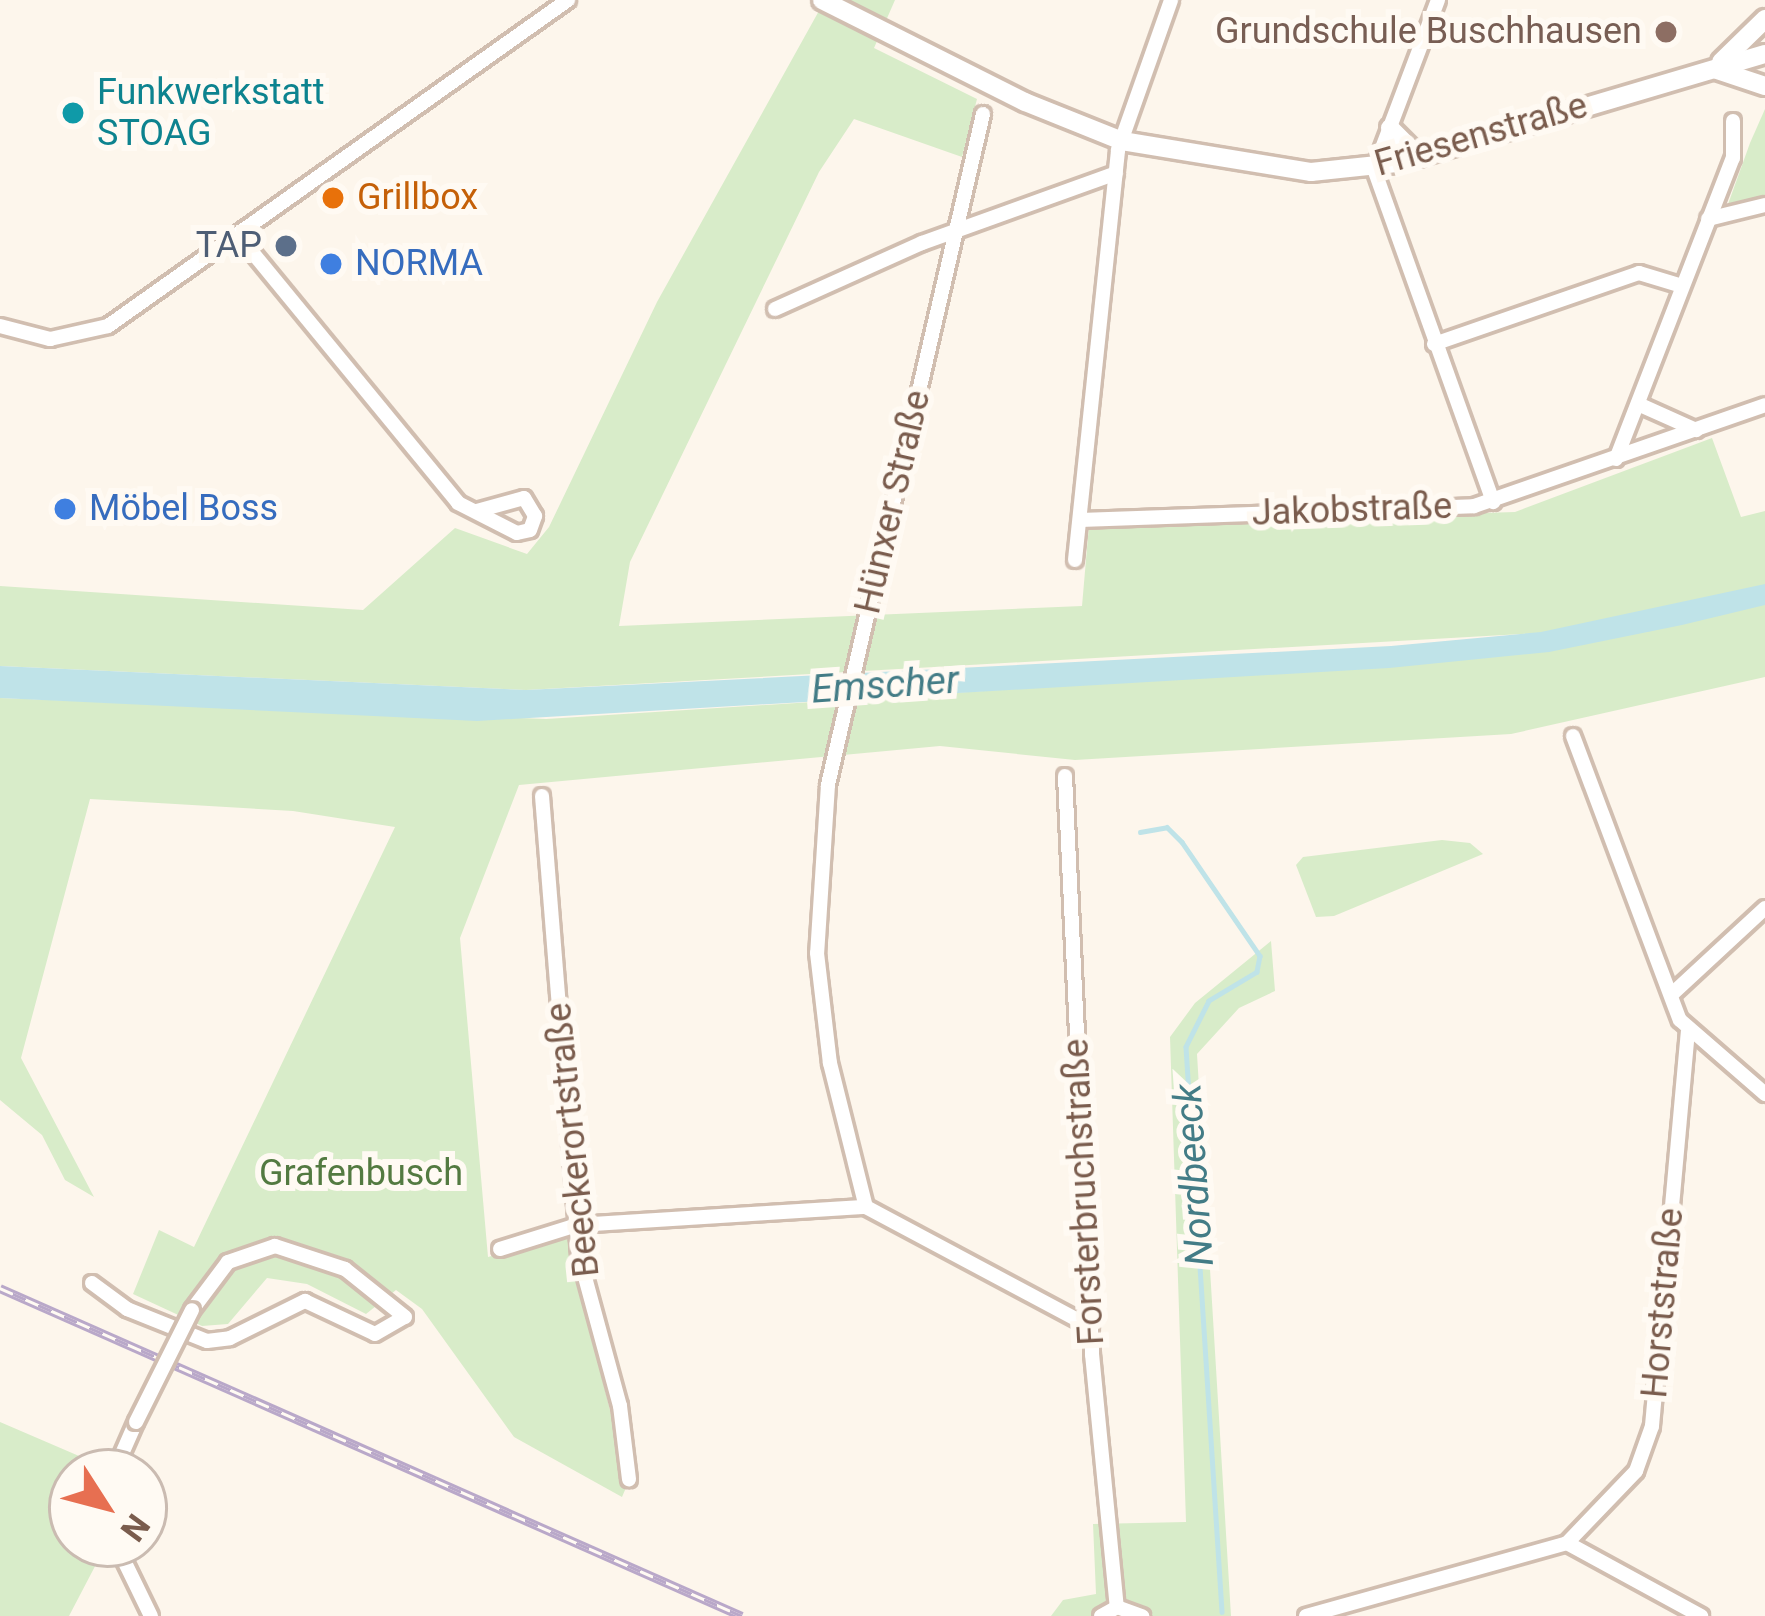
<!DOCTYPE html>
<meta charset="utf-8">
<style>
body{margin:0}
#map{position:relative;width:1765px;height:1616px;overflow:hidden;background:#fdf6ec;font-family:Roboto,sans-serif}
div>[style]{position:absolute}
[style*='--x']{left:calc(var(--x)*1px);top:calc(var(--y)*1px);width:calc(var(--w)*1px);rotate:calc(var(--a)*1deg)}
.green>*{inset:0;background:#d8ecc9}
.water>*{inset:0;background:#bfe3e8}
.stream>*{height:4.5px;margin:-2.25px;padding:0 2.25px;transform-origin:2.25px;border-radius:2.25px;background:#bfe3e8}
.roads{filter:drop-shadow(3px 0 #d1beb0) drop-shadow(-3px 0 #d1beb0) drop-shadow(0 3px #d1beb0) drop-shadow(0 -3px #d1beb0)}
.street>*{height:14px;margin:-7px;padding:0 7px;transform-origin:7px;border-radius:7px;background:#fff}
.secondary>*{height:18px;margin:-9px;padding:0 9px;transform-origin:9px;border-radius:9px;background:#fff}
.rail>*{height:9px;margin-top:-4.5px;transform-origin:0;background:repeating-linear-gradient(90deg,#fffaf3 0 14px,#b9a8c9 0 28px);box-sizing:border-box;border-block:3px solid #b9a8c9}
.bridges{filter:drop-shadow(3px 0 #d1beb0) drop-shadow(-3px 0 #d1beb0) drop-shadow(0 3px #d1beb0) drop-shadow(0 -3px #d1beb0)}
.street-bridge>*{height:14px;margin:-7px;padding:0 7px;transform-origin:7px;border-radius:7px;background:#fff}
.dots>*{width:33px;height:33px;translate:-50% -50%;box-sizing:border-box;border:6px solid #fffaf3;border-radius:50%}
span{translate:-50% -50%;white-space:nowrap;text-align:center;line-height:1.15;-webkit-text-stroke:12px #fffaf3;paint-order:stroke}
.education-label{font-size:36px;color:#785e54}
.right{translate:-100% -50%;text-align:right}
.culture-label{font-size:36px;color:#0d838f}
.left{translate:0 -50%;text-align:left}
.street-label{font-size:36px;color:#7a5c4d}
.food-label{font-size:36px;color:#c56008}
.service-label{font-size:36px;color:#4e5e75}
.shop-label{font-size:36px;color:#366cbe}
.park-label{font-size:36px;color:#537a41}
.water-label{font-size:39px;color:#437c86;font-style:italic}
.north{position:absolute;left:48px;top:1448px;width:120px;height:120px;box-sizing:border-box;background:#fffaf3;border:3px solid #cabbb1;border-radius:50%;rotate:126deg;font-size:33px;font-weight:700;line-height:48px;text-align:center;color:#7a5c4d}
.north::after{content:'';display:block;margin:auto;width:42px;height:54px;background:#e76f51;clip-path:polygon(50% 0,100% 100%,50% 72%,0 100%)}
</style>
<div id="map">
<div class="green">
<i style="clip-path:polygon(825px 0,895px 0,874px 48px,977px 99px,962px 157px,854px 119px,819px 172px,630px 562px,619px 626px,1082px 606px,1089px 525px,1515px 512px,1712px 438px,1741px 517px,1765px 511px,1765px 677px,1511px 734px,1075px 760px,940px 746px,519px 785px,460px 938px,488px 1257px,567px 1236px,628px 1483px,622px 1497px,514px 1437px,422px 1309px,396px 1290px,366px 1314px,307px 1284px,267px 1278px,228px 1324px,202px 1326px,133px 1294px,159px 1230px,194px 1247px,395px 827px,293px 811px,90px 799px,21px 1058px,94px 1197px,65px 1180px,42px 1135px,0 1100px,0 698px,546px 719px,1094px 684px,1541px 633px,526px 690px,0 666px,0 586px,363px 610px,455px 528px,527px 554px,549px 527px,657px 302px)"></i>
<i style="clip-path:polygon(1765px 109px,1765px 195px,1727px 207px,1750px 143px)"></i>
<i style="clip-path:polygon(1442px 840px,1470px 843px,1483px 854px,1334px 916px,1316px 917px,1296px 865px,1303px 857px)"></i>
<i style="clip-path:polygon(1271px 941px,1275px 991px,1239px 1008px,1197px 1054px,1231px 1616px,1051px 1616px,1063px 1600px,1096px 1594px,1093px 1524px,1186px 1522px,1170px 1037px,1195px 1003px)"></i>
<i style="clip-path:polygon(0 1422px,93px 1462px,93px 1472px,72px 1472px,72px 1544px,102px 1544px,103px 1551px,69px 1616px,0 1616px)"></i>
</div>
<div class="water">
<i style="clip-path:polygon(1765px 584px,1765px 605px,1682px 625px,1549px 652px,1389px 668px,477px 721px,0 698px,0 666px,526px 690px,1391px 646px,1541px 632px)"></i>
</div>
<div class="stream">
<i style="--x:1140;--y:832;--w:27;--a:-10"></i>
<i style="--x:1167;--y:827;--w:21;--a:45"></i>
<i style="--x:1182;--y:842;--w:138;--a:55.6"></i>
<i style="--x:1260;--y:956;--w:16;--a:101"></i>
<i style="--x:1257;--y:972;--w:56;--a:148.9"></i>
<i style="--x:1209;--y:1001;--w:51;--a:116.6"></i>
<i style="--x:1186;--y:1047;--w:566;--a:86.35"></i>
</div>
<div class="roads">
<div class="street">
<i style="--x:1438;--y:0;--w:181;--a:110.7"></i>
<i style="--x:1374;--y:169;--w:354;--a:70.3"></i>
<i style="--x:983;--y:114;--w:689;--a:103.01"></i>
<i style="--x:828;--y:785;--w:168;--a:93.7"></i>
<i style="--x:817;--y:953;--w:111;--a:83.3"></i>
<i style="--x:830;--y:1063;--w:148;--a:76"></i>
<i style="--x:866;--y:1207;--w:255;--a:28.1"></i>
<i style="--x:1708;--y:219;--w:59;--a:-13.8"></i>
<i style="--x:239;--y:236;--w:345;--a:50.6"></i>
<i style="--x:458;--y:503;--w:66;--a:27"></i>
<i style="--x:517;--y:533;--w:13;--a:-13"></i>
<i style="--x:530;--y:530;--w:15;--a:-70"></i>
<i style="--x:535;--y:516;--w:21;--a:-121"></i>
<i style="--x:524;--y:498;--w:49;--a:164.5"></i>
<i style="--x:775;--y:309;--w:161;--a:-24.2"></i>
<i style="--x:922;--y:243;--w:206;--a:-19.8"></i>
<i style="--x:0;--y:326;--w:52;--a:14.6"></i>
<i style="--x:50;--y:339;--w:59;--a:-12.6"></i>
<i style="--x:108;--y:326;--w:564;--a:-35.33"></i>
<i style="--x:1434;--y:344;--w:217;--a:-19.1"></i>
<i style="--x:1639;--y:273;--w:45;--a:16.8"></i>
<i style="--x:1638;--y:404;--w:64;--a:24.1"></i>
<i style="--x:1616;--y:459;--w:323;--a:-68.8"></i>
<i style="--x:1733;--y:158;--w:37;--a:-90"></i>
<i style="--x:1080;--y:520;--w:394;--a:-2"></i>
<i style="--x:1474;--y:506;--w:308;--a:-19.1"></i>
<i style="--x:1075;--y:560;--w:412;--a:-84"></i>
<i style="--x:1118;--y:150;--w:159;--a:-70.5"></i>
<i style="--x:1573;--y:736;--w:303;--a:69.4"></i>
<i style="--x:1680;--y:1020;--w:113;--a:41"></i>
<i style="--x:1065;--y:776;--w:579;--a:87.33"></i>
<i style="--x:1092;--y:1354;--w:254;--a:84.4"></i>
<i style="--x:542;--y:796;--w:460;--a:85.4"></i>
<i style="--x:579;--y:1255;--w:156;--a:74.8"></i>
<i style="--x:620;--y:1406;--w:74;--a:83"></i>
<i style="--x:1671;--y:995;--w:128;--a:-42.8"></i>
<i style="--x:500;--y:1249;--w:81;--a:-17.3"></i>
<i style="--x:577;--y:1225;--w:290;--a:-3.6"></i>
<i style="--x:92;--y:1283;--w:44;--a:36.6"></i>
<i style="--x:127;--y:1309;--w:86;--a:21.8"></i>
<i style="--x:207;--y:1341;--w:23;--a:-7"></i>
<i style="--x:230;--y:1338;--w:84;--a:-26.3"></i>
<i style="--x:305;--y:1301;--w:77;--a:25.2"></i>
<i style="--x:375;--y:1334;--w:34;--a:-30"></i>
<i style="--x:405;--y:1317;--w:77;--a:-141.3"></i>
<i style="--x:345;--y:1269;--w:74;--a:-161.8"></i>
<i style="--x:275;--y:1246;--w:50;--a:161.2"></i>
<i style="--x:228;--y:1262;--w:60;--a:126.9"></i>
<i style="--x:114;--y:1472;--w:55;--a:-66.3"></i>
<i style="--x:1567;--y:1543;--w:153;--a:28.6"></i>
<i style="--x:116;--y:1544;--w:80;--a:64.1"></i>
<i style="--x:1117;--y:1607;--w:27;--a:20"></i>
<i style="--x:1101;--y:1616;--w:18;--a:-29"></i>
<i style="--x:1306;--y:1616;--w:271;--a:-15.6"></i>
<i style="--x:1567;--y:1543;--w:100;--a:-46.2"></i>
<i style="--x:1636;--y:1471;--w:48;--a:-70.4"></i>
<i style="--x:1652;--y:1426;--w:396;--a:-84.8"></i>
</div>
<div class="secondary">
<i style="--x:822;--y:0;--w:227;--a:26.7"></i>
<i style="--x:1025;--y:102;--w:105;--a:21.9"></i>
<i style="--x:1122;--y:141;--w:192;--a:9.3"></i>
<i style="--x:1311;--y:172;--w:86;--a:-6"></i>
<i style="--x:1397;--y:163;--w:384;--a:-16.5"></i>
<i style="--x:1721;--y:62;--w:62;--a:-44.3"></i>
<i style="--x:1717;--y:70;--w:51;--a:18.4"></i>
<i style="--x:1390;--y:128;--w:41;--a:45"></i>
</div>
</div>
<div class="rail">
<i style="--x:0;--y:1288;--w:811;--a:23.85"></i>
</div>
<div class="bridges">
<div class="street-bridge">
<i style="--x:136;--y:1422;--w:125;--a:-63.4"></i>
</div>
</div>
<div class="dots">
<i style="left:1666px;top:32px;background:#8d6e63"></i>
<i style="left:73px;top:113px;background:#0f9aa8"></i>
<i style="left:333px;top:198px;background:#e8710a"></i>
<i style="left:286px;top:246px;background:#5c6f8a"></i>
<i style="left:331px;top:264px;background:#3f7fe0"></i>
<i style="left:65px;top:509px;background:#3f7fe0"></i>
</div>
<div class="education-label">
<span class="right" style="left:1642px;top:32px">Grundschule Buschhausen</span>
</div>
<div class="culture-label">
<span class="left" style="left:97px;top:113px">Funkwerkstatt<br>STOAG</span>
</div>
<div class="street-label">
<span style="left:1481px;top:135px;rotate:-16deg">Friesenstraße</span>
<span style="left:893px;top:502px;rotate:-77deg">Hünxer Straße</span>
<span style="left:1352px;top:510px;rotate:-2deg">Jakobstraße</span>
<span style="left:573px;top:1140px;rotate:-96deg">Beeckerortstraße</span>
<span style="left:1084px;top:1192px;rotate:-93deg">Forsterbruchstraße</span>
<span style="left:1663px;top:1303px;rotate:-85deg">Horststraße</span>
</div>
<div class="food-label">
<span class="left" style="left:357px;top:198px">Grillbox</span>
</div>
<div class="service-label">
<span class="right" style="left:262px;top:246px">TAP</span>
</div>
<div class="shop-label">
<span class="left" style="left:355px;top:264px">NORMA</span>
<span class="left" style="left:89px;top:509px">Möbel Boss</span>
</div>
<div class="park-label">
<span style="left:361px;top:1174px">Grafenbusch</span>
</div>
<div class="water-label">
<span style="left:885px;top:685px;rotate:-4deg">Emscher</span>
<span style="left:1194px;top:1175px;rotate:-94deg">Nordbeeck</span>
</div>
<div class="north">N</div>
</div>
